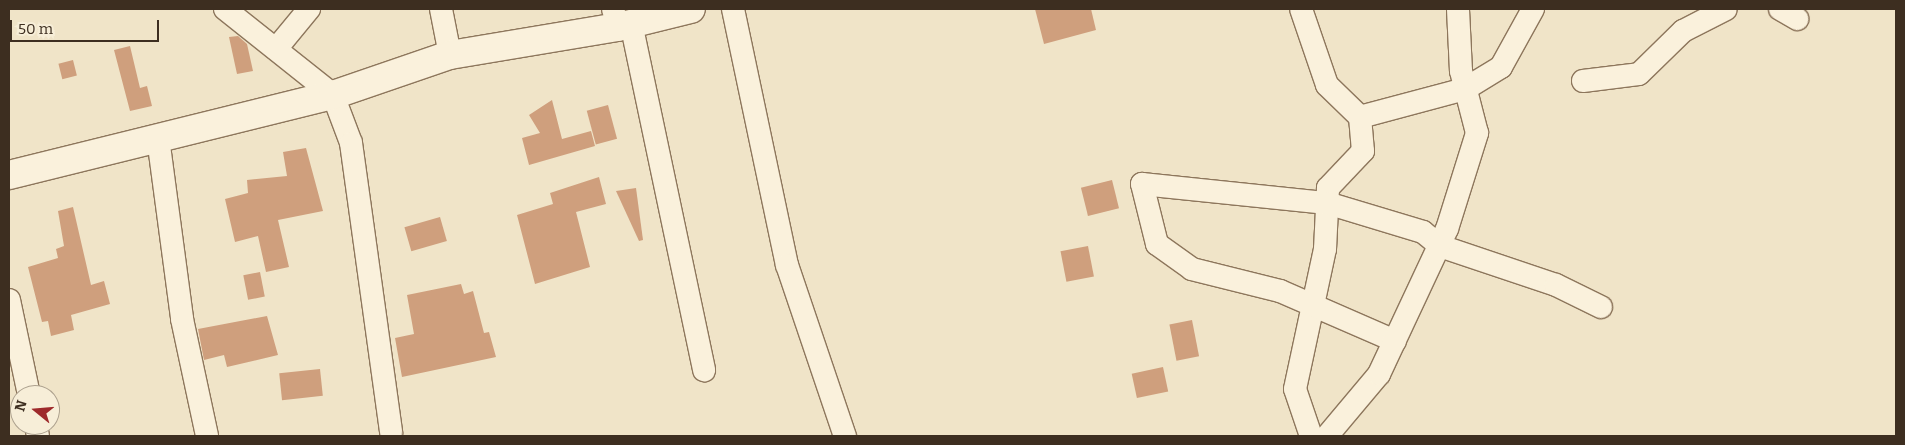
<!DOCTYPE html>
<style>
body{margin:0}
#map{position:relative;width:1905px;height:445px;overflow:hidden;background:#f0e4c8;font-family:Bitter,serif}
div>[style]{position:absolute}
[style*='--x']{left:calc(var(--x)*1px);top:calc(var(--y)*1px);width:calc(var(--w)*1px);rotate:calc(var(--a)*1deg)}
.building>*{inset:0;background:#cf9f7d;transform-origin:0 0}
.roads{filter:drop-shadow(1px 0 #8d765c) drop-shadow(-1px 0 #8d765c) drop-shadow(0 1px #8d765c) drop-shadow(0 -1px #8d765c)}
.minor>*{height:22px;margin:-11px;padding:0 11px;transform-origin:11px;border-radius:11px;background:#faf1dc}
.secondary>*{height:28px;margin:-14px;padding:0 14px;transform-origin:14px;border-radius:14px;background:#faf1dc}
span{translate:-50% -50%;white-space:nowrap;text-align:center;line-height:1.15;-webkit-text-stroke:5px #f7eed8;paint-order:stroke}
.frame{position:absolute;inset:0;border:10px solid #3d2e20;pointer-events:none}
.north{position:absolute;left:10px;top:385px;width:50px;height:50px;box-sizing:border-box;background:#f7eed8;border:1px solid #ada18e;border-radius:50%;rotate:287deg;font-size:14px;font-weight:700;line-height:20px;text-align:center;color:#3d2e20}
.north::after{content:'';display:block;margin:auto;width:18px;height:22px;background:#9e2a2b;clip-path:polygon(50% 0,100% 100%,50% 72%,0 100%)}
.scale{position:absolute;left:10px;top:20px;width:149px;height:22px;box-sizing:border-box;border:2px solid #3d2e20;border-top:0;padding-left:6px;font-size:15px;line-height:18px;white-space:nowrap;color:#3d2e20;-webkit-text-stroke:4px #f7eed8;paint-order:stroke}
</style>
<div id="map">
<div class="building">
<i style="clip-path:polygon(1035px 9px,1091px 9px,1096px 30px,1044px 44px)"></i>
<i style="clip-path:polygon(238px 36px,247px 44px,253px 71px,237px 74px,229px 37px)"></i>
<i style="clip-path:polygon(130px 46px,140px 88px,147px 86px,152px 106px,130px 111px,114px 50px)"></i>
<i style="left:73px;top:60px;width:16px;height:15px;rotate:76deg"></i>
<i style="clip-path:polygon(552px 100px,562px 139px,591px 131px,595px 146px,529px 165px,522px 138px,540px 133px,529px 115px)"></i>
<i style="left:608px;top:105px;width:35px;height:22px;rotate:75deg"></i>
<i style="clip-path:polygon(306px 148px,323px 211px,278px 220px,289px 267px,266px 272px,258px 236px,235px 242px,225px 199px,248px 193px,247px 180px,287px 176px,283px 152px)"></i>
<i style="clip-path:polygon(599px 177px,606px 204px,576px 212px,590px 267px,535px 284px,517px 215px,553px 204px,550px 193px)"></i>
<i style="left:1112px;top:180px;width:29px;height:32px;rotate:76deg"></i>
<i style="clip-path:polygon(636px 188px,643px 240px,639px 241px,616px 191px)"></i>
<i style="clip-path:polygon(73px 207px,91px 285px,104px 281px,110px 304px,71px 315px,74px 330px,51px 336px,48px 321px,42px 322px,28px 267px,58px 258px,56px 249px,64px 246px,58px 211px)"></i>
<i style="left:440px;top:217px;width:25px;height:37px;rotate:74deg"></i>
<i style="left:1088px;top:246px;width:31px;height:28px;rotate:79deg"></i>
<i style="left:260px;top:272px;width:25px;height:17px;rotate:79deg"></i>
<i style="clip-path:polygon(461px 284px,464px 294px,473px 291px,484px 333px,489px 332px,496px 357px,402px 377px,395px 338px,414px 334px,407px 295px)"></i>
<i style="clip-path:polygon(267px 316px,278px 355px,227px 367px,224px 355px,204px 360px,198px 329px)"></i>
<i style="left:1192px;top:320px;width:37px;height:23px;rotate:79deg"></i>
<i style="left:1163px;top:367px;width:25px;height:32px;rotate:78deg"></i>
<i style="left:320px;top:369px;width:27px;height:41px;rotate:84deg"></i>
</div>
<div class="roads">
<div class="minor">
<i style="--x:225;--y:9;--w:138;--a:38.5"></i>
<i style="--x:333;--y:95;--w:51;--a:69.4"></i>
<i style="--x:351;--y:143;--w:292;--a:82.1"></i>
<i style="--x:441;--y:9;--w:47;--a:78.9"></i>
<i style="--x:613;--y:9;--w:19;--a:74"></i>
<i style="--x:733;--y:9;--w:262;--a:78.1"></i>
<i style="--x:787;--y:265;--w:181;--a:71.3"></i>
<i style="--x:1301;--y:9;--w:80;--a:71.1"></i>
<i style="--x:1327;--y:85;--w:46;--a:44.1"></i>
<i style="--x:1360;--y:117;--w:34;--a:85"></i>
<i style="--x:1363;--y:151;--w:51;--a:133.4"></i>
<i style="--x:1328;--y:188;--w:61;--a:92.8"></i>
<i style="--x:1325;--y:249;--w:143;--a:102.1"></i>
<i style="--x:1295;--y:389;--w:50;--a:71.2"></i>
<i style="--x:1780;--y:9;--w:20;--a:30"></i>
<i style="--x:631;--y:23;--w:355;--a:78.1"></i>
<i style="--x:276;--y:49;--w:52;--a:-50.5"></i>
<i style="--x:1583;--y:81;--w:56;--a:-7.1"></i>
<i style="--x:1639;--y:74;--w:62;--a:-44.3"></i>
<i style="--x:1683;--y:31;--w:48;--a:-27.1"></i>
<i style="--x:1360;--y:117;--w:109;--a:-14.9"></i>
<i style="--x:1465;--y:89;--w:42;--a:-31.4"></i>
<i style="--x:1501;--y:67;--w:66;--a:-61.1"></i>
<i style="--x:158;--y:138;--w:183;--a:82.4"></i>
<i style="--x:182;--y:319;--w:120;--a:77.9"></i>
<i style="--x:9;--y:300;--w:97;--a:78.1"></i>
<i style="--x:1395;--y:341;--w:125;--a:-156.5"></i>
<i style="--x:1280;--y:291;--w:91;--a:-166"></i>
<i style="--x:1192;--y:269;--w:43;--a:-144.5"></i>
<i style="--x:1157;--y:244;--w:62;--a:-104"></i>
<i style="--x:1142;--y:184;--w:186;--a:5.9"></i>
<i style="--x:1327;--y:203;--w:100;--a:16.8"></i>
<i style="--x:1423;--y:232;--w:22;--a:39"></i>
<i style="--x:1440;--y:246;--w:122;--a:18.6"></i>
<i style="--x:1556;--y:285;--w:50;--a:26.1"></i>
<i style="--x:36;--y:425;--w:11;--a:80"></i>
<i style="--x:1327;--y:436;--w:81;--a:-50"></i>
<i style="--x:1379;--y:374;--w:160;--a:-64.9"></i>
<i style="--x:1447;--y:229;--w:101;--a:-72.6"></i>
<i style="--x:1477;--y:133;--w:64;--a:-104.5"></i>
<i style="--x:1461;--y:71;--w:62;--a:-92.8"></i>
</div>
<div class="secondary">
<i style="--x:9;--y:175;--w:334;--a:-13.9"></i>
<i style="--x:333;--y:95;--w:124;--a:-18.9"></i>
<i style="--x:450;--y:55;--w:170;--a:-9.5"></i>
<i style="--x:618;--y:27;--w:75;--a:-13.9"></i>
</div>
</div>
<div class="frame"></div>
<div class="north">N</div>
<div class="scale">50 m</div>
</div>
